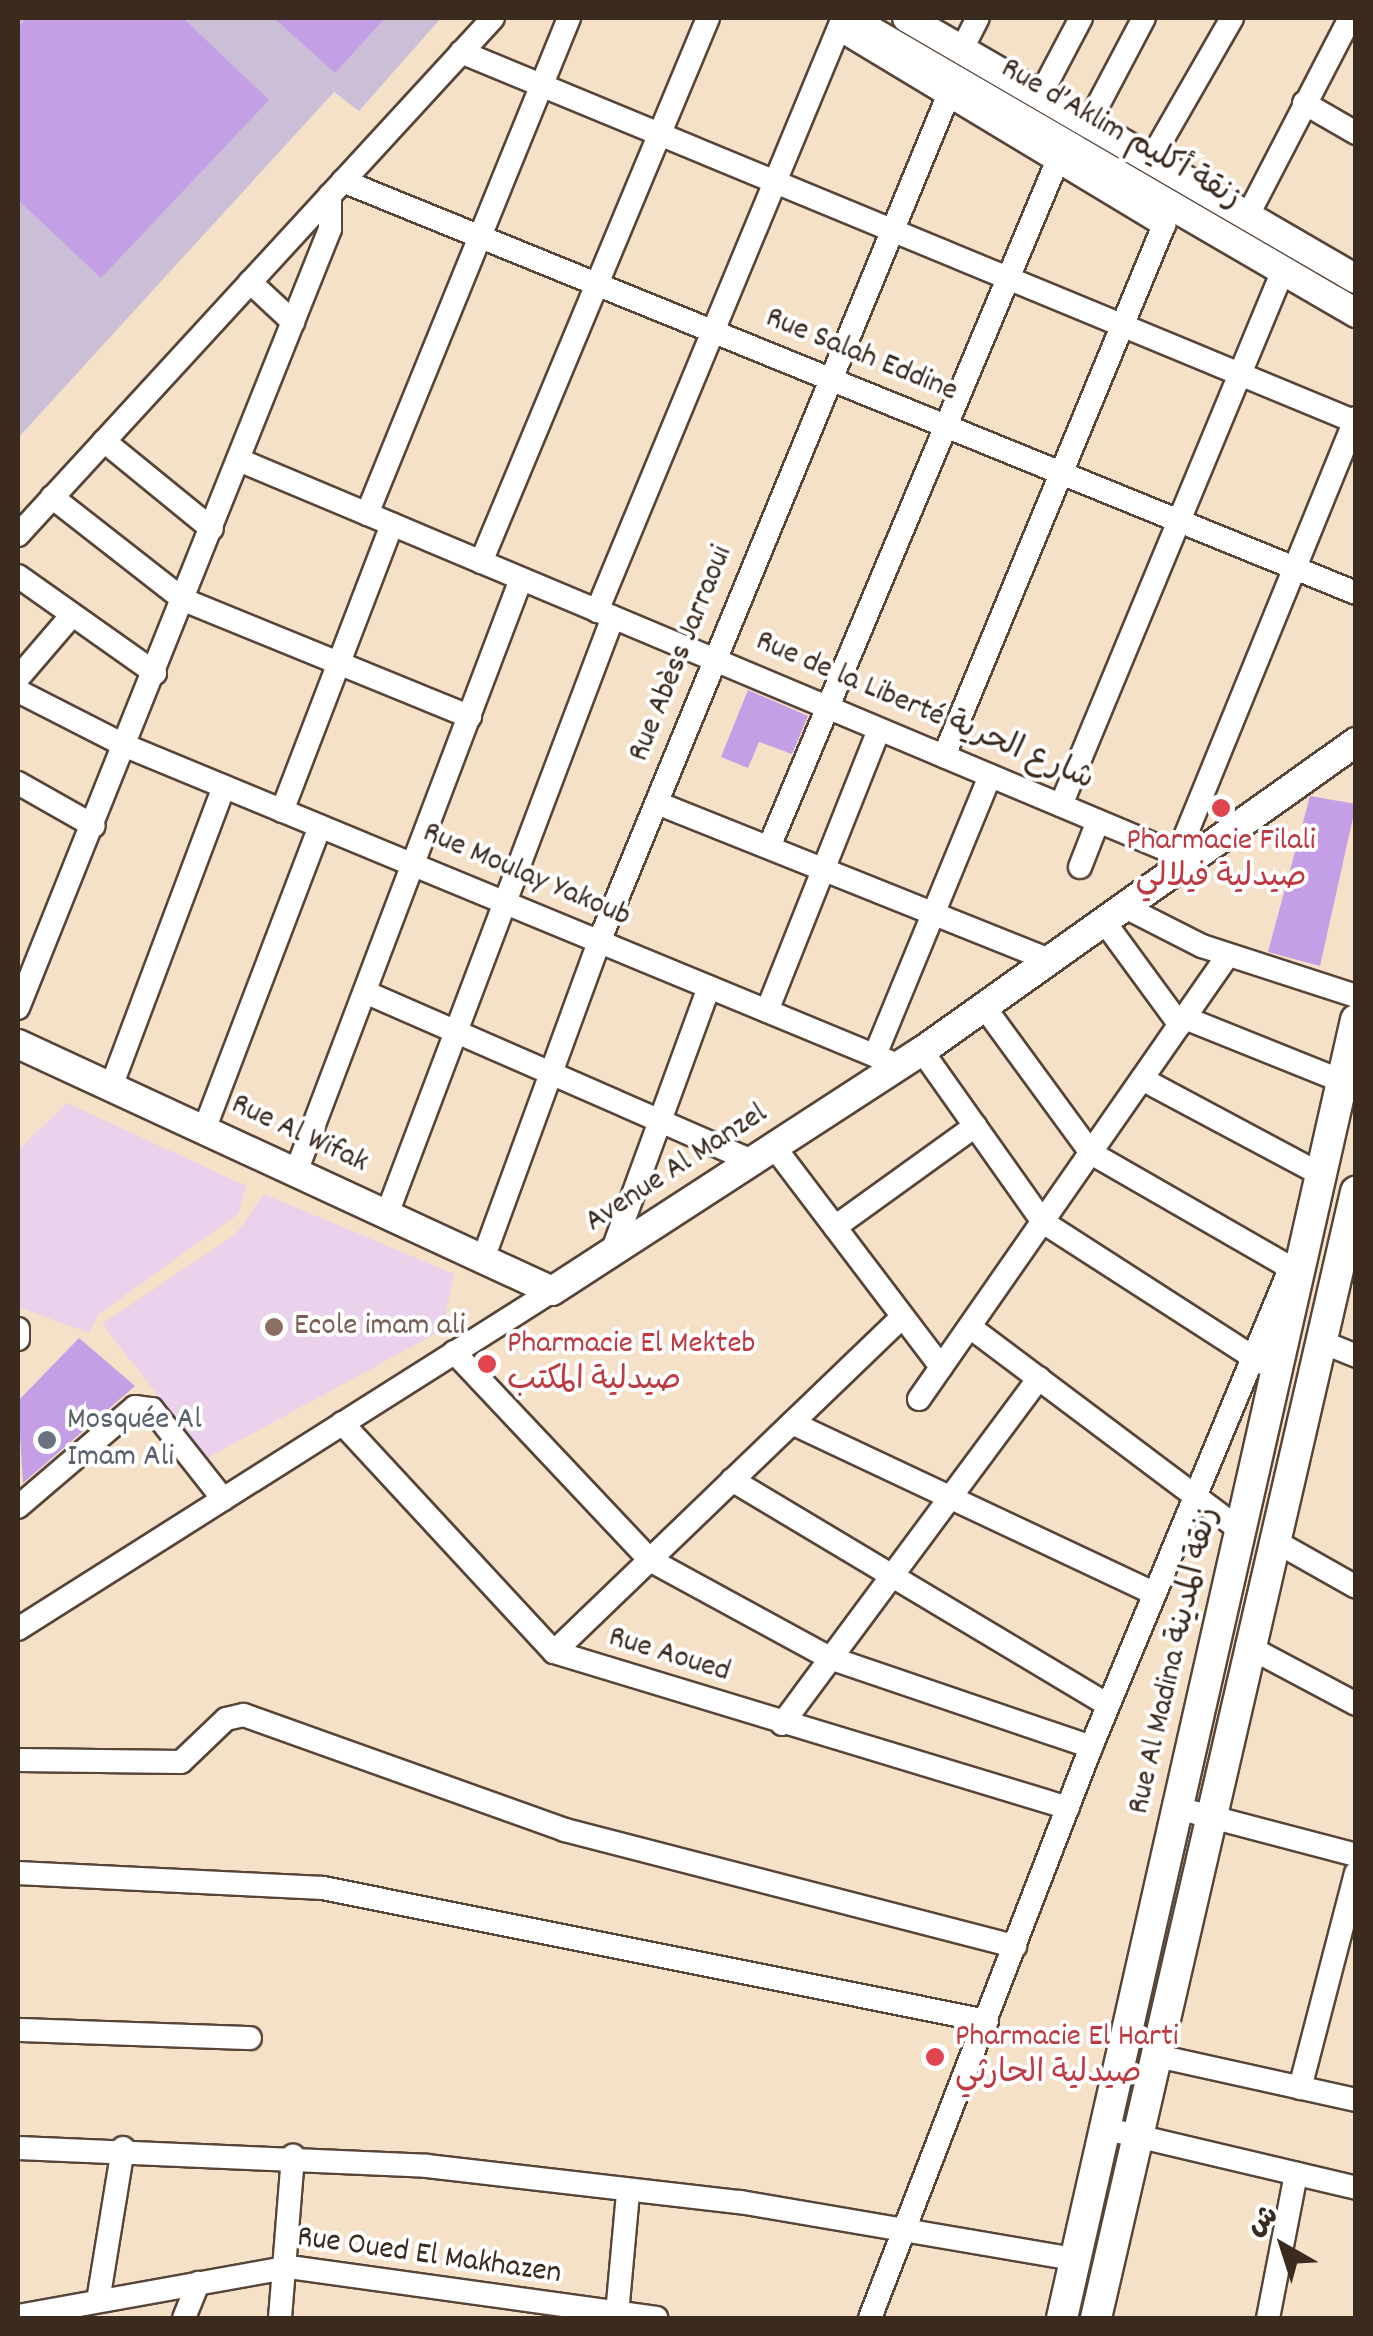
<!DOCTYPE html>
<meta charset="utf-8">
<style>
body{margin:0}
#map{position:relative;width:1373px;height:2336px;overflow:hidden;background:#f5e0c8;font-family:Dekko,"Playpen Sans Arabic",sans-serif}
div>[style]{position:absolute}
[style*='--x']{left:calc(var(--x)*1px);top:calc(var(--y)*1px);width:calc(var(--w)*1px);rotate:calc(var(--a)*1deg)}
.built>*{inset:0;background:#ead1ec}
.industrial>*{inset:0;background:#cabfd6}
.building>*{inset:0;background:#c49fe6}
.roads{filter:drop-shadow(2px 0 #574538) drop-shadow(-2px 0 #574538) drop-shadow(0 2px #574538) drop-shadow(0 -2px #574538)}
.minor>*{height:22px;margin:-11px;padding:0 11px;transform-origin:11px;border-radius:11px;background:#fff}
.tertiary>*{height:28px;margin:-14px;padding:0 14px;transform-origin:14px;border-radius:14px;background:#fff}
.secondary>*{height:30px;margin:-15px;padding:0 15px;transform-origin:15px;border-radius:15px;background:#fff}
.dots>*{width:28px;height:28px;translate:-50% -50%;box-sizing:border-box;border:5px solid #fff;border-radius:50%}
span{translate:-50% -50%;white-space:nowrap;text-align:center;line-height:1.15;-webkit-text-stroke:8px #fff;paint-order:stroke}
.street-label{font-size:32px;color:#3b2a1e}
.health-label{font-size:32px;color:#be3a42}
.left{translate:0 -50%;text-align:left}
.education-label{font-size:32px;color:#785e54}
.worship-label{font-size:32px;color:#5b616d}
.frame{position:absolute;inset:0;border:20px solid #3b2a1e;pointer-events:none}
.north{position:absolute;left:1233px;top:2196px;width:100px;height:100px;-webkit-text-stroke:8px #fff;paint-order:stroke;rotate:321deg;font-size:28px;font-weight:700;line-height:40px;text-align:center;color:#3b2a1e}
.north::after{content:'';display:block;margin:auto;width:35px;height:45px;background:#3b2a1e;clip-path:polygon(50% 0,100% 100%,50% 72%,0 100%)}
</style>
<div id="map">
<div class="built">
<i style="clip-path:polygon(67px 1103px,246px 1186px,238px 1214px,99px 1314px,89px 1333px,18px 1307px,18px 1150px)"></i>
<i style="clip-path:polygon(264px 1194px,454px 1274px,442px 1330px,207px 1458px,102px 1324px,236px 1234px)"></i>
</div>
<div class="industrial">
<i style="clip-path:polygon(18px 18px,441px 18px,359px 111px,334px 92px,18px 438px)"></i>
</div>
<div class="building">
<i style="clip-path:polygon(27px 18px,183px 18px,269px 100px,101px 278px,18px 200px,18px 28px)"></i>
<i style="clip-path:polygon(274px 18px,385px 18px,335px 73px)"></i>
<i style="clip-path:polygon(748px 690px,808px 716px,792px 754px,759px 742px,748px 768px,721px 757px)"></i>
<i style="clip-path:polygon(1310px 796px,1356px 804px,1320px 966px,1268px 952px)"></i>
<i style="clip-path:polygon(79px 1338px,135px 1386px,23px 1483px,18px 1401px)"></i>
</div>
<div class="roads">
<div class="minor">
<i style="--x:839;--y:29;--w:380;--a:31.1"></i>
<i style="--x:1164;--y:225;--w:575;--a:112.5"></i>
<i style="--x:962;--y:49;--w:35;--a:-63"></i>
<i style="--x:461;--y:52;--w:968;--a:22.46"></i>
<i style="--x:1041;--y:94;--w:86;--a:-62.2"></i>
<i style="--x:1304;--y:103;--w:60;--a:30"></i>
<i style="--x:1088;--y:124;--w:120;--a:-62.2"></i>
<i style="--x:1151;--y:159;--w:163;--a:-60.1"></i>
<i style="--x:343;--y:181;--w:1094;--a:22.13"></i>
<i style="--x:1248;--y:215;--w:222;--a:-62.6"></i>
<i style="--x:250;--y:282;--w:59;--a:42.9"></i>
<i style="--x:104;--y:441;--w:139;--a:39.2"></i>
<i style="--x:239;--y:460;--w:1038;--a:22.79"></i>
<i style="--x:52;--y:497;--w:167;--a:38"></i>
<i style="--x:184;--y:600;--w:309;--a:22.2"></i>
<i style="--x:367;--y:514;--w:536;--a:-67.84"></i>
<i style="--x:18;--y:535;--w:702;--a:-47.42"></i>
<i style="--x:481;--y:562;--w:589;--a:-67.35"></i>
<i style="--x:18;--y:576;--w:168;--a:35.3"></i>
<i style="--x:597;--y:611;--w:642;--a:-67.47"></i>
<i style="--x:18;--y:678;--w:83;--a:-49.4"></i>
<i style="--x:18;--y:691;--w:121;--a:27"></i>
<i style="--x:126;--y:746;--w:838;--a:22.46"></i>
<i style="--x:18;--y:783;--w:87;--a:29.5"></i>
<i style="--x:657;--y:803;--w:426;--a:21.8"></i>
<i style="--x:1061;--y:805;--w:581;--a:-67.45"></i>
<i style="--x:282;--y:811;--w:307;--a:-69"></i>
<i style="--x:769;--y:847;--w:756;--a:-67.2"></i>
<i style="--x:1178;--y:854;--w:471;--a:-67.8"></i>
<i style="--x:1080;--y:867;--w:49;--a:-68.6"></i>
<i style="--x:1129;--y:909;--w:82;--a:26.9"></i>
<i style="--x:1202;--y:946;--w:162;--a:18"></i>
<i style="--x:1106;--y:924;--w:125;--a:53.8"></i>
<i style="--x:365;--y:992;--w:425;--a:23.6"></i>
<i style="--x:18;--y:1008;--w:839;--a:-68.17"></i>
<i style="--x:330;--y:229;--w:34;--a:-90"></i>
<i style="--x:985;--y:1008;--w:180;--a:53.8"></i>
<i style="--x:1091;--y:1153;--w:241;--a:29.9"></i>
<i style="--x:767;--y:1011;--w:303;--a:-68.3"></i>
<i style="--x:1185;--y:1018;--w:169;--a:21.9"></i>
<i style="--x:922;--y:1051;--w:209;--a:54.7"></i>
<i style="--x:1043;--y:1222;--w:260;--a:32.8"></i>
<i style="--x:875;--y:1055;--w:302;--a:-67.6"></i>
<i style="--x:1142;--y:1079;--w:204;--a:28.1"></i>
<i style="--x:111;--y:1087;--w:321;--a:-69.4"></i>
<i style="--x:204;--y:1130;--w:325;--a:-69.1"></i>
<i style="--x:775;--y:1148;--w:275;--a:52.8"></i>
<i style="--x:296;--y:1172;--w:634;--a:-69.22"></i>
<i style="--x:387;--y:1214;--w:638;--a:-69.27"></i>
<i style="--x:835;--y:1227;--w:173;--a:-35.8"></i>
<i style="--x:612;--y:1252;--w:282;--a:-69.9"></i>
<i style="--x:483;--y:1259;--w:338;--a:-69.9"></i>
<i style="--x:599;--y:942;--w:934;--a:-67.58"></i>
<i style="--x:970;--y:1327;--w:340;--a:36.9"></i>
<i style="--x:18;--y:1329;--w:10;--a:90"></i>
<i style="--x:1322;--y:1342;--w:37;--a:22"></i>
<i style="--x:454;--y:1352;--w:286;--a:46.7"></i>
<i style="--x:650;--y:1560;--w:205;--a:28.6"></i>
<i style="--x:830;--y:1658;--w:276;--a:18.8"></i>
<i style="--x:919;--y:1399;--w:541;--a:-55.16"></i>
<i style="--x:342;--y:1423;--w:312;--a:47.2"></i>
<i style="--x:554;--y:1652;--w:537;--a:16.88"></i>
<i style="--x:792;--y:1423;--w:400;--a:25.2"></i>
<i style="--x:732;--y:1480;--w:438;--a:30.9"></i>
<i style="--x:18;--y:1507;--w:154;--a:-40.5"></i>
<i style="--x:135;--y:1407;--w:17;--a:7"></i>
<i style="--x:152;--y:1409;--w:115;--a:51.7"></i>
<i style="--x:1273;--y:1540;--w:95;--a:29.5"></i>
<i style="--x:18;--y:1629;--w:632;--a:-32.33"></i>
<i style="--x:1247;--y:1646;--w:123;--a:28"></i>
<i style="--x:554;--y:1652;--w:483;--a:-43.9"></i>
<i style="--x:782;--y:1724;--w:431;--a:-53.4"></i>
<i style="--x:18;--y:1760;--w:163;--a:0.7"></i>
<i style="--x:181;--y:1762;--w:62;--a:-43.7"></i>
<i style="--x:226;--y:1719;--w:18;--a:-13"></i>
<i style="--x:244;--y:1715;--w:341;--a:19.7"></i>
<i style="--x:565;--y:1830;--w:465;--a:14.5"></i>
<i style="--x:1177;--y:1808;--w:185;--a:14.7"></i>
<i style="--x:18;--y:1873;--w:305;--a:2.8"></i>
<i style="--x:323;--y:1888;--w:677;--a:11.33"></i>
<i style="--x:18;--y:2030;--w:232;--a:2"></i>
<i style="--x:1153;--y:2055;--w:208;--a:12.5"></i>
<i style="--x:1300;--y:2088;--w:222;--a:-75.4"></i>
<i style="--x:1103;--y:2128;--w:260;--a:13.3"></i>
<i style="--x:18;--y:2148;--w:409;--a:2.5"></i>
<i style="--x:427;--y:2166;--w:315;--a:6.6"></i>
<i style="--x:740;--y:2202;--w:340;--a:9.7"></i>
<i style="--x:99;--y:2295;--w:149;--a:-80.7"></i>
<i style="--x:617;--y:2314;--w:121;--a:-84.8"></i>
<i style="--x:18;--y:2316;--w:275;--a:-10.2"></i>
<i style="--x:289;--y:2267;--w:371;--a:7.9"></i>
<i style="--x:184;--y:2318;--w:38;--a:-68"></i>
<i style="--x:280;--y:2318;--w:163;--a:-85.4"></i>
<i style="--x:870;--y:2318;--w:612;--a:-68.84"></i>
<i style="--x:1091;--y:1747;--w:523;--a:-67.41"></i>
<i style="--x:1268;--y:2318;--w:147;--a:-79"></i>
</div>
<div class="tertiary">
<i style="--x:849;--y:18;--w:587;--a:30.19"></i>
<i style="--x:907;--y:18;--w:519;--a:30.17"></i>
<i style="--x:18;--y:1044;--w:588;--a:24.82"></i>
<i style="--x:552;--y:1291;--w:441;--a:-33"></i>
<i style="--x:922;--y:1051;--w:533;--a:-35.45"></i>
</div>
<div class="secondary">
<i style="--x:1062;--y:2318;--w:1331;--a:-77.24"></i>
<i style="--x:1096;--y:2318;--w:1156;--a:-77"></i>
</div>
</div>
<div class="dots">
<i style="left:1221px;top:808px;background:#e0444e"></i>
<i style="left:274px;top:1327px;background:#8d6e63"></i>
<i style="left:487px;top:1364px;background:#e0444e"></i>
<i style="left:47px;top:1440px;background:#6b7280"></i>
<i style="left:935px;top:2057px;background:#e0444e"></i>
</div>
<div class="street-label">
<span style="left:1120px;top:135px;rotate:30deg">Rue d’Aklim زنقة أكليم</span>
<span style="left:861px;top:356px;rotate:22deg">Rue Salah Eddine</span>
<span style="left:682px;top:654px;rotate:-68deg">Rue Abèss Jarraoui</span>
<span style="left:924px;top:712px;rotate:23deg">Rue de la Liberté شارع الحرية</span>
<span style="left:526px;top:876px;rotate:23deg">Rue Moulay Yakoub</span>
<span style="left:299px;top:1135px;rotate:25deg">Rue Al Wifak</span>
<span style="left:677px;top:1169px;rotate:-33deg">Avenue Al Manzel</span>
<span style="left:669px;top:1656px;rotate:17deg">Rue Aoued</span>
<span style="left:1175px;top:1661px;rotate:-77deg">Rue Al Madina زنقة المدينة</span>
<span style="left:429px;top:2257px;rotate:8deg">Rue Oued El Makhazen</span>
</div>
<div class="health-label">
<span style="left:1221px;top:861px">Pharmacie Filali<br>صيدلية فيلالي</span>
<span class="left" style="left:507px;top:1364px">Pharmacie El Mekteb<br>صيدلية المكتب</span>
<span class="left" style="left:955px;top:2057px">Pharmacie El Harti<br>صيدلية الحارثي</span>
</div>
<div class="education-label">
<span class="left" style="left:294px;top:1327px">Ecole imam ali</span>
</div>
<div class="worship-label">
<span class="left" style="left:67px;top:1440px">Mosquée Al<br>Imam Ali</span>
</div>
<div class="frame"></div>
<div class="north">ش</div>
</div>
